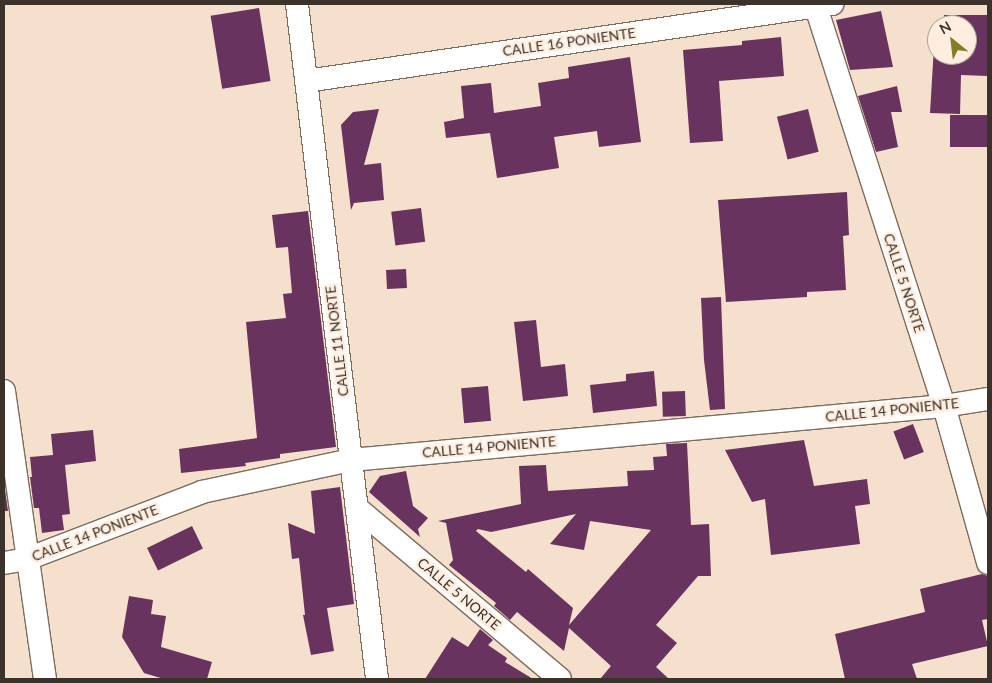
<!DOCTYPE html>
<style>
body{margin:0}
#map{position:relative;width:992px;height:683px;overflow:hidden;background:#f5e0cd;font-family:Lato,sans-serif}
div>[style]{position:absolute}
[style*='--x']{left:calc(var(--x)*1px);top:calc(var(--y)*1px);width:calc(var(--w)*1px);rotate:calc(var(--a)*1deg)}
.building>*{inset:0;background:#68335e;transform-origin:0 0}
.roads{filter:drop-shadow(1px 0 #7e6b5b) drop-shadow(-1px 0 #7e6b5b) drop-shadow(0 1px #7e6b5b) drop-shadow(0 -1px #7e6b5b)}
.minor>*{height:22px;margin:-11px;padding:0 11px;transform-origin:11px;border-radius:11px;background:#fff}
span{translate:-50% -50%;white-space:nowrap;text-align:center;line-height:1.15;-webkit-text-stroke:5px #ffeedf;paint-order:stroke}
.street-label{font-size:14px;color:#3a322b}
.frame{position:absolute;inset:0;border:5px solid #3a322b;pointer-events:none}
.north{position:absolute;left:927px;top:15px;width:50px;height:50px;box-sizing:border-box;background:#ffeedf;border:1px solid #b0a397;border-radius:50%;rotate:331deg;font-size:14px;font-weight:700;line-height:20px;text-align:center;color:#3a322b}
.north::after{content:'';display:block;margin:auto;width:18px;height:22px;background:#827e26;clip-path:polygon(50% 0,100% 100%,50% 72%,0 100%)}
</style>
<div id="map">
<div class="building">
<i style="left:259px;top:8px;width:74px;height:49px;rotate:81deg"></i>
<i style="clip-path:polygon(881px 11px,893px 67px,850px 70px,836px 20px)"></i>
<i style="clip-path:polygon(944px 15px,988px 15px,988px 76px,961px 75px,960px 114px,930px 113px,934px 46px,937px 47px,937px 55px,967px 55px,967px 25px,944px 25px)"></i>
<i style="clip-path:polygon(781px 37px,784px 76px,719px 81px,723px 141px,690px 143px,683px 50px,742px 45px,742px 41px)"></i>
<i style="clip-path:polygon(630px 57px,641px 142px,599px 147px,597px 131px,554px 137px,559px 168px,497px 178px,490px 133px,446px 138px,444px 122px,464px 118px,461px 86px,491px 83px,494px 113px,541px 106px,538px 83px,569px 78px,568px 67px)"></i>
<i style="clip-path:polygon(897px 86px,902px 112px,891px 112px,898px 147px,876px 152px,858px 96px)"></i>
<i style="clip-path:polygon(379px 109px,364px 165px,381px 163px,384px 200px,354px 203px,351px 210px,341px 125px,353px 112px)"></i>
<i style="left:808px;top:109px;width:44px;height:32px;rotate:76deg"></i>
<i style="left:988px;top:115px;width:32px;height:38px;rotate:90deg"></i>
<i style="clip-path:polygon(847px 192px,849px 235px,843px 236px,846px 290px,807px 292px,807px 297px,726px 302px,718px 200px)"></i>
<i style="left:421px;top:208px;width:34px;height:30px;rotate:83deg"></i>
<i style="clip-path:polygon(308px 211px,336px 447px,280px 454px,280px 458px,245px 463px,246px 466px,181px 473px,179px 449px,257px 438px,246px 322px,286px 318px,283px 294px,292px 293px,288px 247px,276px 248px,272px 215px)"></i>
<i style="left:406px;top:269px;width:19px;height:20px;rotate:87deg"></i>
<i style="clip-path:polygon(721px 297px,725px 409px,710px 410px,704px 360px,701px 298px)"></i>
<i style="clip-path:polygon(536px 320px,541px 367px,565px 364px,568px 396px,523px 401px,514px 322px)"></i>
<i style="clip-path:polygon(654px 371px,657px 406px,593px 413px,590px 385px,626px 381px,626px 374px)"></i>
<i style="left:488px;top:386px;width:35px;height:27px;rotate:85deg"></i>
<i style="left:685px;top:391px;width:25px;height:23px;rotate:88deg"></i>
<i style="left:913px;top:424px;width:30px;height:21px;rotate:69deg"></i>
<i style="clip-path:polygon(93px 430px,96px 461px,65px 465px,70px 514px,62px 515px,64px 530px,42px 533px,39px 508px,34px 508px,30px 477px,32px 477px,30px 457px,53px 455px,51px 434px)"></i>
<i style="clip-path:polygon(804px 440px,814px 486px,867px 479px,870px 504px,855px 506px,860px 544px,771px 555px,765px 499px,752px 502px,725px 450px)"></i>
<i style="clip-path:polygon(evenodd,687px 443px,691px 525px,709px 524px,711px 576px,698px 576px,656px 625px,677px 643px,656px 667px,669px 679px,600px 679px,611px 666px,569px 628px,564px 651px,517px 612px,510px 620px,494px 606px,496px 603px,449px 565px,453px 560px,446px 523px,438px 521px,521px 504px,519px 466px,546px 465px,548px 491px,628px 486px,627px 471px,654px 470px,653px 457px,667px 456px,666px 444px,687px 443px,576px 514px,550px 544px,584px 550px,590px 521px,651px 530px,569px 625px,573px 608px,528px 569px,526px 572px,476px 531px,478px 529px,491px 532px,576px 514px)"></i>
<i style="clip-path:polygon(406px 471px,413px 506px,428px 518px,418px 529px,420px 537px,369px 492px,380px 476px)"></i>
<i style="clip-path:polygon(4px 482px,8px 511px,4px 511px)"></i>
<i style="clip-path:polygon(340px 487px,354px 604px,327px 608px,334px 651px,311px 655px,303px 615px,305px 615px,299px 558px,292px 559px,288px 523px,315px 534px,311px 491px)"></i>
<i style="left:192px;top:526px;width:25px;height:50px;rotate:64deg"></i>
<i style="clip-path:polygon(982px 574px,988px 576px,988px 619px,982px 620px,988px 646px,912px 664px,917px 679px,845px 679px,835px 634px,925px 612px,920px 589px)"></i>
<i style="clip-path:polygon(129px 596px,153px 600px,151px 614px,166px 616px,161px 647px,212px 662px,207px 679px,164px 679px,144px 673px,122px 637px)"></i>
<i style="clip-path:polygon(480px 629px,493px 640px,488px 645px,507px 658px,505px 662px,533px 679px,425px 679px,452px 637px,468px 647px)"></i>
</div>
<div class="roads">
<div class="minor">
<i style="--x:297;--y:4;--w:680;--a:83.24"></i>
<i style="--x:815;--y:4;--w:422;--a:72.2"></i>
<i style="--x:944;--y:406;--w:163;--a:74.3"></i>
<i style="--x:306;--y:81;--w:532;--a:-8.33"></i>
<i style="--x:4;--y:391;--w:291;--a:81.9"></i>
<i style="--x:357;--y:508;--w:265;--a:40.1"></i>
<i style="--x:4;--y:563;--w:23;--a:-10"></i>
<i style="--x:27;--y:559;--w:187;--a:-20.9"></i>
<i style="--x:202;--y:492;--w:152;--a:-12.1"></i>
<i style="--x:351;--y:460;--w:595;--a:-5.2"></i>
<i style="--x:944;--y:406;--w:45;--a:-9"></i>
</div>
</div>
<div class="street-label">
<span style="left:569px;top:42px;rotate:-8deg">CALLE 16 PONIENTE</span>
<span style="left:904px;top:283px;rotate:72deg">CALLE 5 NORTE</span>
<span style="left:337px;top:341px;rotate:-97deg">CALLE 11 NORTE</span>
<span style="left:892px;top:410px;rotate:-6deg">CALLE 14 PONIENTE</span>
<span style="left:489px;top:447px;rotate:-5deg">CALLE 14 PONIENTE</span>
<span style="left:95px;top:533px;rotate:-21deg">CALLE 14 PONIENTE</span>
<span style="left:459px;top:594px;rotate:40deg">CALLE 5 NORTE</span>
</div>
<div class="frame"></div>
<div class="north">N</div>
</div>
